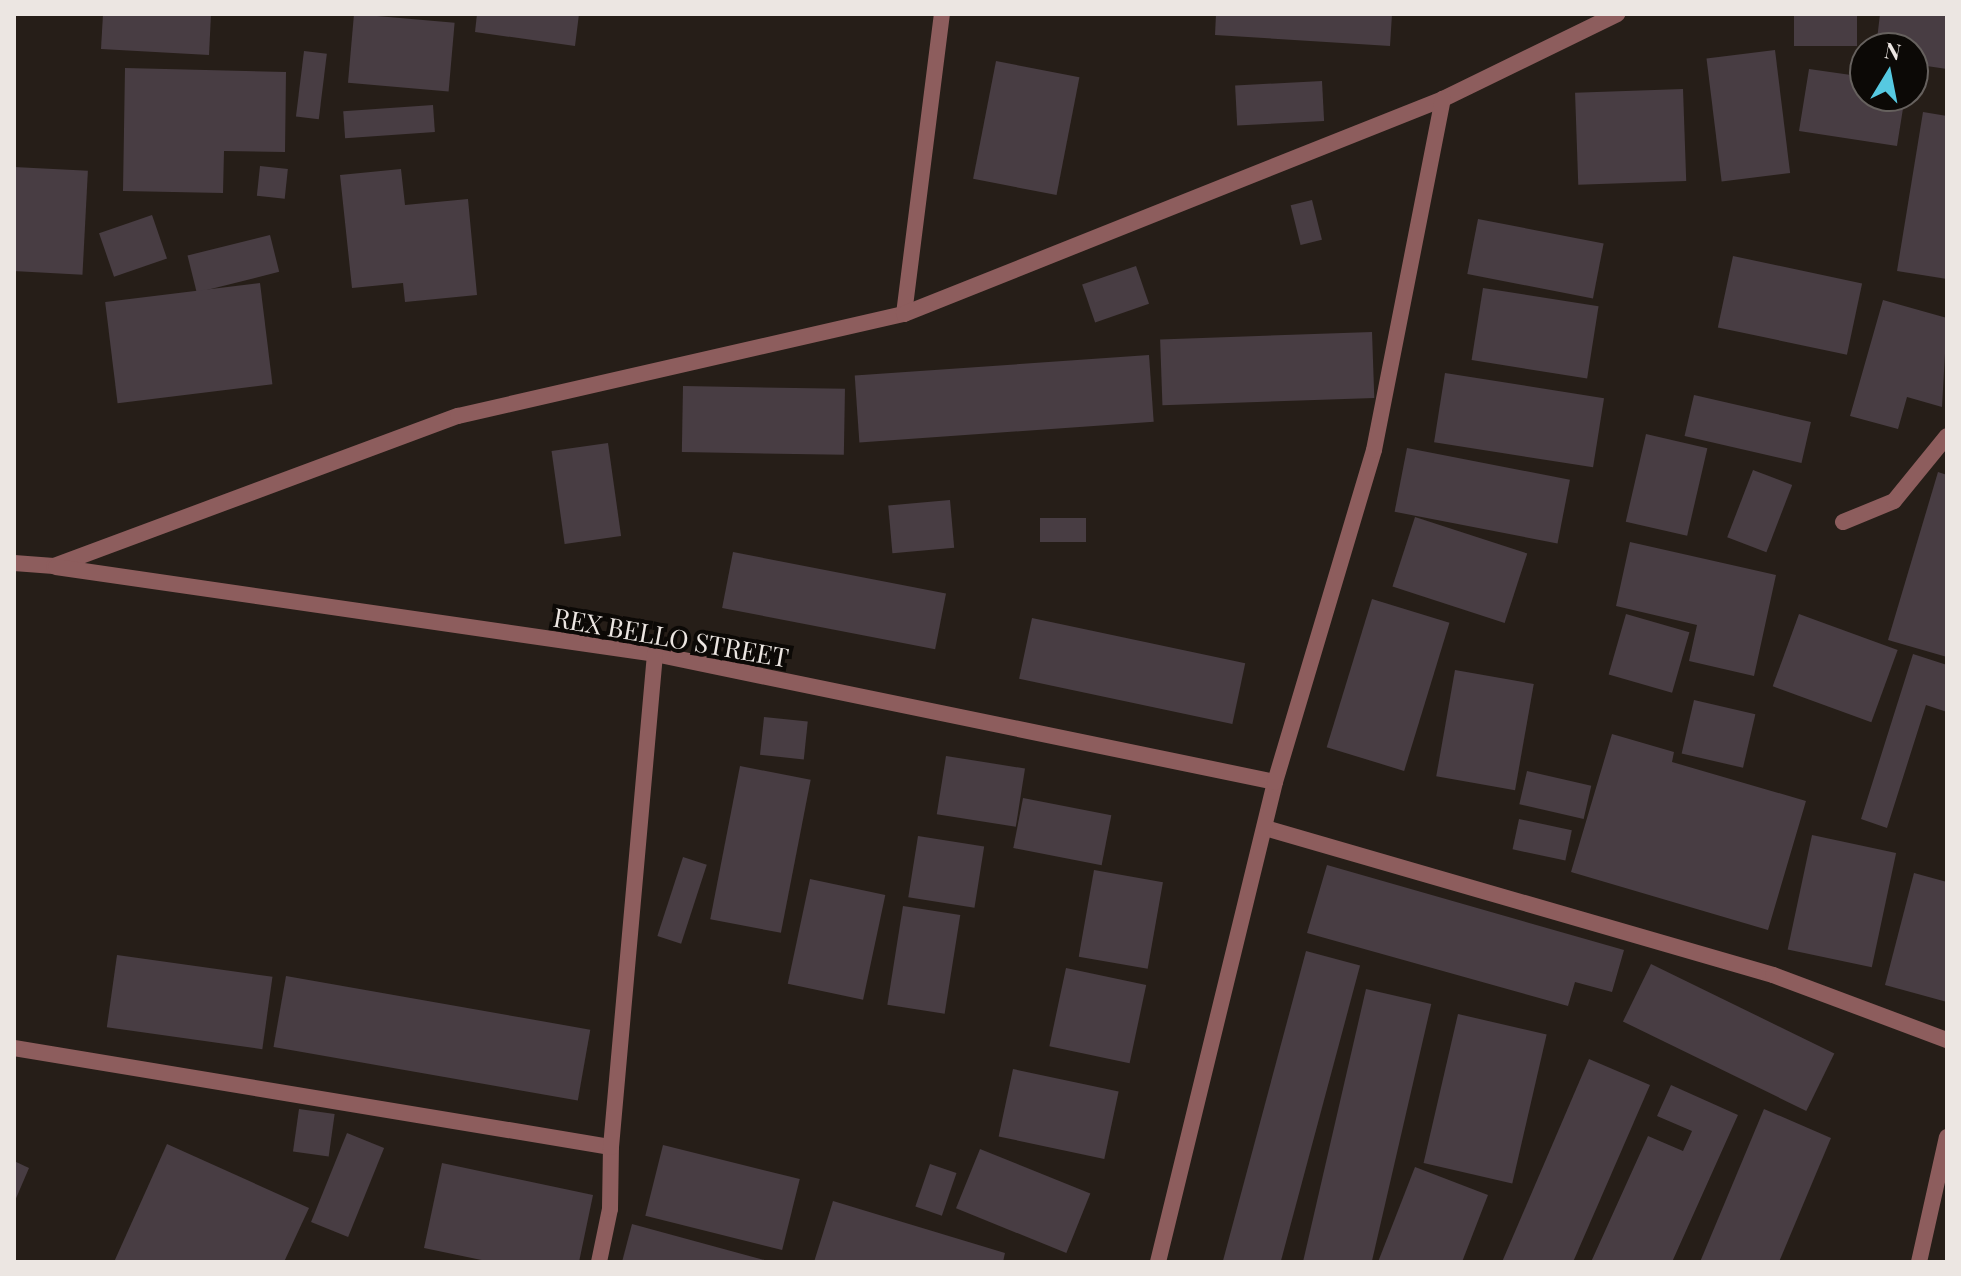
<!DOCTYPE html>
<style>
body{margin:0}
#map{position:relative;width:1961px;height:1276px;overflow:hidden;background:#261e18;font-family:"Playfair Display",serif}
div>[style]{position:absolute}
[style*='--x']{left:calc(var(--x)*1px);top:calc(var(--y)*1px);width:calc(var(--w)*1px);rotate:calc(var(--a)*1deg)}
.building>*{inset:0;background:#483d43;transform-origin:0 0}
.street>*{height:16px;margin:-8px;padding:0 8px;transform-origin:8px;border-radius:8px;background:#8d5d5d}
span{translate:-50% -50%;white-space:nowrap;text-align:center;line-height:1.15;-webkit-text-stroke:8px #0c0906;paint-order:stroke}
.street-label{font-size:26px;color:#ece6e2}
.frame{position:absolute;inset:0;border:16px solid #ece6e2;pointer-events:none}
.north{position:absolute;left:1849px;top:32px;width:80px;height:80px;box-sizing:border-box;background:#0c0906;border:2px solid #66615e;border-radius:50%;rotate:10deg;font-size:22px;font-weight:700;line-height:32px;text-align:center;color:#ece6e2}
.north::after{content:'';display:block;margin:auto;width:28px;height:36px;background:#56c9e1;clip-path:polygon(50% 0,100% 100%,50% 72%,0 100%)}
</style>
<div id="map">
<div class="building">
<i style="clip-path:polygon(103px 14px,211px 14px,209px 55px,101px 49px)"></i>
<i style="left:354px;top:14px;width:101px;height:69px;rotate:5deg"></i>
<i style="clip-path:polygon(477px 14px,579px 14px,575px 46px,475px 32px)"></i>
<i style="clip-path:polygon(1216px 14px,1392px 14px,1390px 46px,1215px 35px)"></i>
<i style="left:1794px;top:14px;width:63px;height:32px"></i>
<i style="clip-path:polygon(1880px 14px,1947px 14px,1947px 69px,1913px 64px,1913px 48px,1876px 48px)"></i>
<i style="left:1775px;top:50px;width:124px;height:69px;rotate:83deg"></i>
<i style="left:304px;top:51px;width:23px;height:66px;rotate:7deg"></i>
<i style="left:996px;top:61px;width:85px;height:120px;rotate:11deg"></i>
<i style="clip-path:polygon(125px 68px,286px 72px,285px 152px,224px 151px,223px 193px,123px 191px)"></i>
<i style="clip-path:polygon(1809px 69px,1865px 77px,1865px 96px,1905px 96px,1897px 146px,1799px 131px)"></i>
<i style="left:1322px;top:81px;width:40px;height:87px;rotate:87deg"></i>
<i style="left:1683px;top:89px;width:92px;height:108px;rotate:88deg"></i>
<i style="left:433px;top:105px;width:27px;height:90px;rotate:86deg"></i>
<i style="clip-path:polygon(1923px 112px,1947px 116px,1947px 279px,1897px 271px)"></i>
<i style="left:260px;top:166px;width:28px;height:30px;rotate:6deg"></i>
<i style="left:14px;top:167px;width:74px;height:104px;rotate:3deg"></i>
<i style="clip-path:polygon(401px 169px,405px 205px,468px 199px,477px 295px,405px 302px,403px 283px,352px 288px,340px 175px)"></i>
<i style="left:1312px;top:200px;width:41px;height:22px;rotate:76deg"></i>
<i style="left:152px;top:215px;width:46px;height:56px;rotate:71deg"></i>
<i style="left:1478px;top:219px;width:128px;height:56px;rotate:11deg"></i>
<i style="left:270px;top:235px;width:38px;height:85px;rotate:76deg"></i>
<i style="left:1733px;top:256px;width:132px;height:73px;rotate:12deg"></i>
<i style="left:1136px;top:266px;width:40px;height:57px;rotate:71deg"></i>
<i style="left:260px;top:283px;width:102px;height:156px;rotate:83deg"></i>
<i style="left:1483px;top:288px;width:117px;height:73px;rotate:9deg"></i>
<i style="clip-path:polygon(1883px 300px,1947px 318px,1942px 407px,1907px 397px,1898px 429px,1850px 416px)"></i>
<i style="left:1372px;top:332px;width:66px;height:212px;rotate:88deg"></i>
<i style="left:1149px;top:355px;width:67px;height:295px;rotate:86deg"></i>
<i style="left:1445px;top:373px;width:161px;height:70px;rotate:9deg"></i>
<i style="left:683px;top:386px;width:162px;height:66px;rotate:1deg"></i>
<i style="left:1694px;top:395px;width:120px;height:42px;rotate:13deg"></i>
<i style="left:1646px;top:434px;width:63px;height:90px;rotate:13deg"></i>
<i style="left:608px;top:443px;width:94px;height:57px;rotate:82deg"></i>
<i style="left:1407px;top:448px;width:166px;height:65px;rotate:11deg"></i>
<i style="left:1753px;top:470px;width:42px;height:72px;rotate:21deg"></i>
<i style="clip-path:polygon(1938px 472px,1947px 475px,1947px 657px,1888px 640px)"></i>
<i style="left:950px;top:500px;width:48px;height:62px;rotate:85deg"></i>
<i style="left:1415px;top:517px;width:118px;height:73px;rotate:18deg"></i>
<i style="left:1086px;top:518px;width:24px;height:46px;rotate:90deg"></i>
<i style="clip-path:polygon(1630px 542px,1776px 575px,1754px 676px,1689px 661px,1697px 625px,1616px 606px)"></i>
<i style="left:733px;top:552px;width:217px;height:57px;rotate:11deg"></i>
<i style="left:1372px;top:599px;width:81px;height:155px;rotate:17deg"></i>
<i style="left:1626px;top:614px;width:66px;height:63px;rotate:16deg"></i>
<i style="left:1799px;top:614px;width:105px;height:77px;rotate:20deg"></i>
<i style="left:1032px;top:618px;width:218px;height:62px;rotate:12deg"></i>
<i style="clip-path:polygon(1913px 654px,1947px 665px,1947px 712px,1926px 705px,1887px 828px,1861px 819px)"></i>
<i style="left:1455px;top:670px;width:80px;height:108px;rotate:10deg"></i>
<i style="left:1694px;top:700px;width:63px;height:55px;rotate:13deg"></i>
<i style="left:764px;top:717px;width:44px;height:38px;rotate:6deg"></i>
<i style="clip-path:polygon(1612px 734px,1674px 752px,1672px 762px,1806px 801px,1768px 930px,1571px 872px)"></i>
<i style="left:946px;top:756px;width:80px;height:59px;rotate:9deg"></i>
<i style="left:740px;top:766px;width:72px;height:156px;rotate:11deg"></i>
<i style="left:1527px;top:771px;width:66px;height:34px;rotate:13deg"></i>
<i style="left:1023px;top:798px;width:90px;height:51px;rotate:11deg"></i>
<i style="left:1519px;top:819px;width:54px;height:31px;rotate:12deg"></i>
<i style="left:1812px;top:835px;width:86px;height:117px;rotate:12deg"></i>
<i style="left:918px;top:836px;width:67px;height:62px;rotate:9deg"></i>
<i style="left:683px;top:857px;width:25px;height:83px;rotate:18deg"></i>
<i style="clip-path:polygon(1327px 865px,1624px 950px,1612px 992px,1575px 982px,1568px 1006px,1307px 933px)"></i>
<i style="left:1094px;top:870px;width:70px;height:88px;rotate:10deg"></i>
<i style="clip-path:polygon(1914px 873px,1947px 882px,1947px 1002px,1885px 985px)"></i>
<i style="left:810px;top:879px;width:77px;height:107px;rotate:12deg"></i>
<i style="left:903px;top:906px;width:58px;height:100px;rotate:9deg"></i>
<i style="left:1306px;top:951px;width:56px;height:321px;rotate:15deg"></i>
<i style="left:117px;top:955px;width:157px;height:73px;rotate:8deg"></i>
<i style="left:1651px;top:964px;width:204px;height:64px;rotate:26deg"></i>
<i style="left:1066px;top:968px;width:82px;height:80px;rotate:12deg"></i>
<i style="left:286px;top:976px;width:309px;height:72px;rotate:10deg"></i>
<i style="left:1366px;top:989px;width:67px;height:281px;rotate:13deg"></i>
<i style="left:1458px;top:1014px;width:91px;height:153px;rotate:13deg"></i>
<i style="clip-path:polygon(1589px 1059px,1650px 1085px,1573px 1262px,1502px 1262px)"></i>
<i style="left:1013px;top:1069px;width:108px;height:69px;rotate:12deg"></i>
<i style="clip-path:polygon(1671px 1085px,1738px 1115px,1672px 1262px,1591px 1262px,1648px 1136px,1683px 1151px,1692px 1131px,1657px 1116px)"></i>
<i style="left:299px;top:1109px;width:36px;height:43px;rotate:8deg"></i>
<i style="clip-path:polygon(1764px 1109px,1831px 1138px,1779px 1262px,1700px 1262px)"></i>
<i style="left:347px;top:1133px;width:40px;height:96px;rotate:22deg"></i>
<i style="clip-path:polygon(167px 1144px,309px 1208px,284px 1262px,114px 1262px)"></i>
<i style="left:663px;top:1145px;width:141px;height:73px;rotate:14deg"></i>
<i style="left:980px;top:1149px;width:119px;height:64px;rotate:22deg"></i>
<i style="clip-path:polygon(14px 1161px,29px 1168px,14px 1203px)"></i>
<i style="clip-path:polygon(442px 1163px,593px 1195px,579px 1262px,491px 1262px,424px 1248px)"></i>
<i style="left:930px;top:1164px;width:28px;height:45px;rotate:19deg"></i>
<i style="clip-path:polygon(1415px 1167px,1488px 1195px,1462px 1262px,1378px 1262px)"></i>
<i style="clip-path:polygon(833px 1201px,1005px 1253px,1003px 1262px,814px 1262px)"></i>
<i style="clip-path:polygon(632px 1224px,768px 1261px,768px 1262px,622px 1262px)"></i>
</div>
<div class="street">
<i style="--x:904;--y:314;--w:302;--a:-82.8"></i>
<i style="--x:1843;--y:522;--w:55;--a:-22.4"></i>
<i style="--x:1894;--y:501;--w:84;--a:-50.8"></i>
<i style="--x:14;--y:563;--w:40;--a:4.3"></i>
<i style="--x:54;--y:566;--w:431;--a:-20.4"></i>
<i style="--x:458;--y:416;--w:458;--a:-12.9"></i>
<i style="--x:904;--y:314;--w:580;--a:-21.75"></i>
<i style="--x:1443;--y:99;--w:194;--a:-26"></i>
<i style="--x:56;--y:567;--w:605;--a:8.26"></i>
<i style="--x:655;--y:654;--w:633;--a:11.66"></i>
<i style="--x:1265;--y:828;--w:529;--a:16.14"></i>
<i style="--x:1773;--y:975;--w:186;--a:20.5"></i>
<i style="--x:14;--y:1048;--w:605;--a:9.42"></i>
<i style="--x:599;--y:1262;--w:54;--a:-78.3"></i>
<i style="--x:610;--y:1209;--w:62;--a:-89.1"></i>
<i style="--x:611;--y:1147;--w:495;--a:-84.9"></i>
<i style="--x:1158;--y:1262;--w:494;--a:-76.3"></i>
<i style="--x:1275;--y:782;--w:346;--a:-73.4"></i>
<i style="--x:1374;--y:450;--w:358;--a:-78.9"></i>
<i style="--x:1919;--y:1262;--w:128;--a:-77.4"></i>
</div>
<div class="street-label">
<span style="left:671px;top:637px;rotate:10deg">REX BELLO STREET</span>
</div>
<div class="frame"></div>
<div class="north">N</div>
</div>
